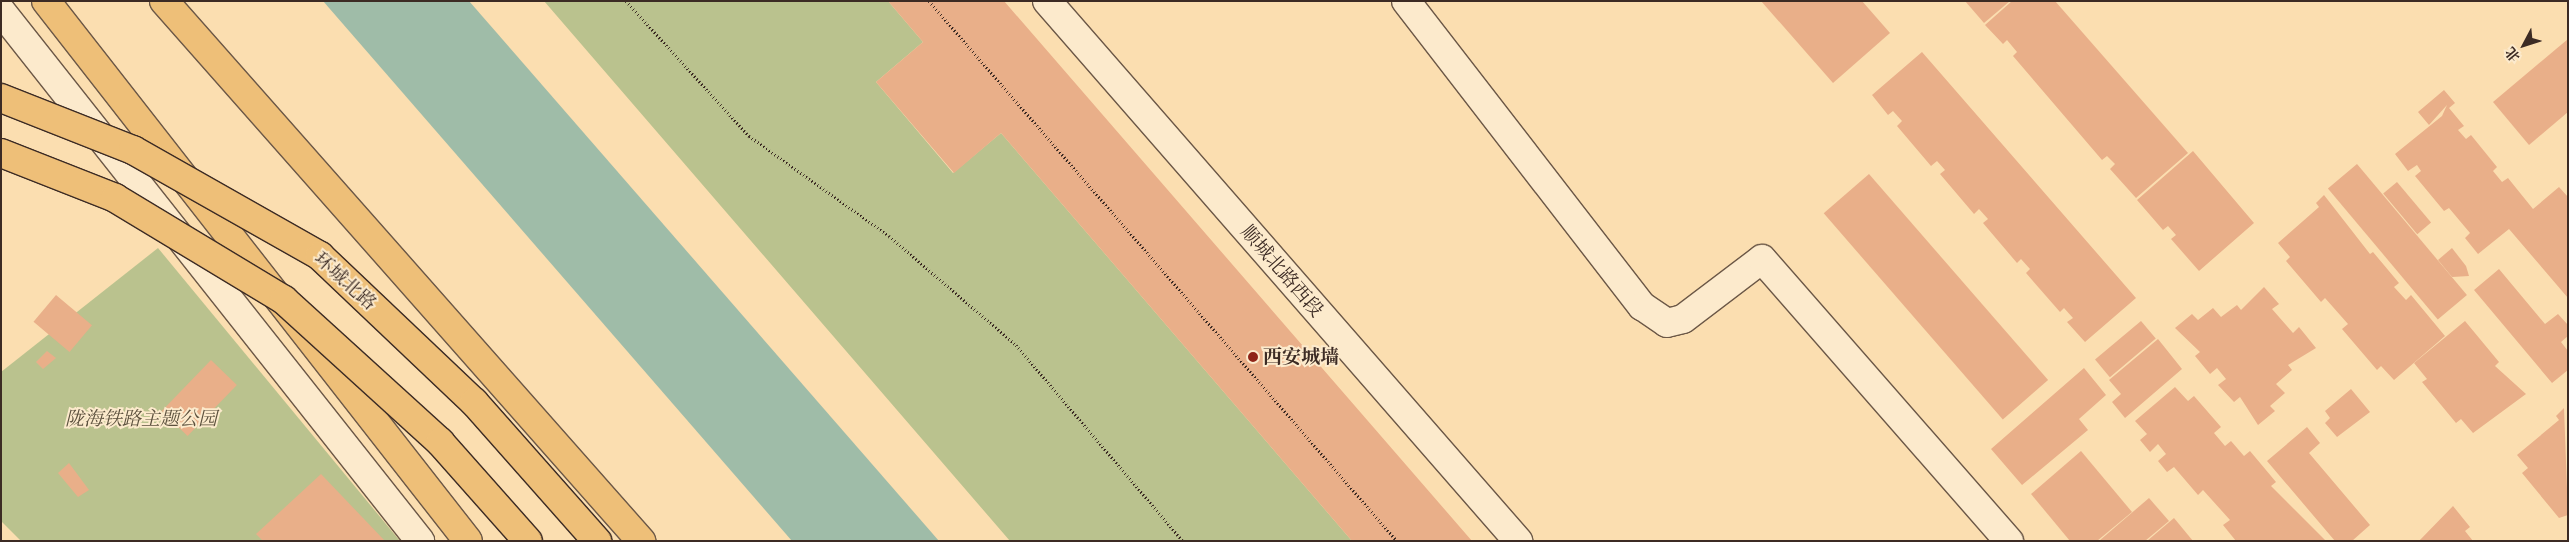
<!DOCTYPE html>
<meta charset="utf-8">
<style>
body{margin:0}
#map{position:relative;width:2569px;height:542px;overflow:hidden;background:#fbdeb0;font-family:"EB Garamond","Noto Serif SC",serif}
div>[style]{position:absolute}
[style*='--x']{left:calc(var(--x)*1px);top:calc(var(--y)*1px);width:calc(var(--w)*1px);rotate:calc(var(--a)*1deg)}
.green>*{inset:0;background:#bac28e}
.water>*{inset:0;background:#9fbca8}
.building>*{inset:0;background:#e9af89;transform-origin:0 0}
.path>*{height:3px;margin-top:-1.5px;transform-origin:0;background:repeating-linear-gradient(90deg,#3c2b24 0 1px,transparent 0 3.5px)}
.roads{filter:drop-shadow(1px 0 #6c5847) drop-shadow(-1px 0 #6c5847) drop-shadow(0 1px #6c5847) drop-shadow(0 -1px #6c5847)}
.minor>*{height:28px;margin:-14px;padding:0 14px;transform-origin:14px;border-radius:14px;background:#fceacc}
.major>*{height:28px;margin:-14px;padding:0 14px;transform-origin:14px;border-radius:14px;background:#eebf78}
.bridges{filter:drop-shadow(1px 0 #3c2b24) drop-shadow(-1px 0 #3c2b24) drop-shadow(0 1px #3c2b24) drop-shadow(0 -1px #3c2b24)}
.major-bridge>*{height:28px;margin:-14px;padding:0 14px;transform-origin:14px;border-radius:14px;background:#eebf78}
.dots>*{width:14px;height:14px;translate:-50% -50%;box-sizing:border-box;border:2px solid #fceacc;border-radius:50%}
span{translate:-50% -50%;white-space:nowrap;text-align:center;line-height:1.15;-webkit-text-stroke:4px #fceacc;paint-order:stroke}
.street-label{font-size:19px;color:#3c2b24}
.poi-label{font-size:19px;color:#3c2b24;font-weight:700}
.left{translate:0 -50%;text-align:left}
.park-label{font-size:19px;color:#5c513e;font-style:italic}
.frame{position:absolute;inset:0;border:2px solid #3c2b24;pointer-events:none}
.north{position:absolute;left:2499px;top:20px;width:50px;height:50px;-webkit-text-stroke:4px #fceacc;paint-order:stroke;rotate:230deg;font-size:14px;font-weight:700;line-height:20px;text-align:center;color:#3c2b24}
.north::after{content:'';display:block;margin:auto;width:18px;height:22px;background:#3c2b24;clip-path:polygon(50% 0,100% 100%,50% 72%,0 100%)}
</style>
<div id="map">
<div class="green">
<i style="clip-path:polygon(544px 1px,888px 1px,923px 42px,876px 82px,953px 173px,1001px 133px,1352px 541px,1010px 541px)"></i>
<i style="clip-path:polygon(158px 248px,400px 541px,21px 541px,1px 521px,1px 372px)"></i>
</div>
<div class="water">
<i style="clip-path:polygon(323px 1px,469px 1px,939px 541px,792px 541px)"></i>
</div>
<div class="building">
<i style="clip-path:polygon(888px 1px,1004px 1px,1472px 541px,1352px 541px,1001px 133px,954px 173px,876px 82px,923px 42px)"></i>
<i style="clip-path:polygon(1761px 1px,1862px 1px,1890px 33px,1833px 83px)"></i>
<i style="clip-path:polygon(1965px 1px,2010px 1px,1984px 23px)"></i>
<i style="clip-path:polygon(2012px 1px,2055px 1px,2188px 153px,2136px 198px,2110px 169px,2115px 164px,2107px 156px,2102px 160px,2013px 56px,2017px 52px,2007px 40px,2003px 44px,1985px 25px)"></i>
<i style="clip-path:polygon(2568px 39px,2568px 112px,2529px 145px,2493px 102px)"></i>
<i style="clip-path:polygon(1922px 52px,2136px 298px,2085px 342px,2067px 322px,2073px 318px,2064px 308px,2060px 312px,2026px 273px,2030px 269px,2021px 259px,2017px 263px,1983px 223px,1988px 219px,1979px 209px,1974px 214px,1940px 174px,1945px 170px,1937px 161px,1931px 166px,1897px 126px,1902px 121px,1893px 111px,1888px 115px,1872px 95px)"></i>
<i style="clip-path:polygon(2444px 90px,2455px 103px,2449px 108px,2464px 126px,2458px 130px,2466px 139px,2471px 135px,2497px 167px,2493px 171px,2502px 182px,2508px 178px,2533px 209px,2559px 187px,2568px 197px,2568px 298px,2509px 229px,2478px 254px,2465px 238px,2470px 233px,2449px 208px,2444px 211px,2415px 176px,2421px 171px,2417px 165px,2408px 171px,2395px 154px,2442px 116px,2447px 105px,2429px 125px,2418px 112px)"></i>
<i style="clip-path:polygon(2193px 151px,2254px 223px,2199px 271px,2171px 239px,2176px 235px,2168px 226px,2163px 230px,2137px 200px)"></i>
<i style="left:2357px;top:164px;width:171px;height:38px;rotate:50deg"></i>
<i style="left:1869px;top:174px;width:273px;height:60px;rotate:49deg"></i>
<i style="left:2397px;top:182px;width:53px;height:18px;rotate:50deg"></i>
<i style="clip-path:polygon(2324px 195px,2370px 254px,2373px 252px,2399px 283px,2394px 287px,2406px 300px,2411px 295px,2445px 336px,2394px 380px,2381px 366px,2377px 370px,2342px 329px,2348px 324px,2325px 298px,2321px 302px,2286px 261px,2290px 257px,2278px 243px,2319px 207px,2316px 203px)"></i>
<i style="clip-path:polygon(2452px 248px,2466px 266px,2469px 276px,2452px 277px,2438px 260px)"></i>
<i style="clip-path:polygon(2499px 269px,2545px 324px,2558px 314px,2568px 325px,2568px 336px,2561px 342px,2568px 351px,2568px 370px,2552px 383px,2474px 290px)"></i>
<i style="clip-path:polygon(2264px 287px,2279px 304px,2272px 309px,2293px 333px,2299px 327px,2316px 348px,2288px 365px,2292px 370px,2276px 384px,2285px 393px,2270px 406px,2275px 411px,2258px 425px,2240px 397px,2234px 402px,2218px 385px,2226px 379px,2217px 368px,2210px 374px,2195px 356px,2200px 352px,2175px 328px,2192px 314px,2198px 320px,2213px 308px,2221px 317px,2237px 305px,2241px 310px)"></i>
<i style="left:56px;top:295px;width:47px;height:35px;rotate:40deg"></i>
<i style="left:2141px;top:321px;width:23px;height:60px;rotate:50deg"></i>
<i style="clip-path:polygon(2465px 321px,2499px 362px,2495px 366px,2526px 394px,2473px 433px,2461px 419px,2456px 423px,2422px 382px,2427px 379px,2414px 363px)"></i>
<i style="clip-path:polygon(2158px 339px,2182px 369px,2125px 418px,2112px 402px,2121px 394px,2109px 380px)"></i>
<i style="clip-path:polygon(47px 351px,56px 358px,43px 369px,36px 362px)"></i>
<i style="left:211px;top:360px;width:36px;height:71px;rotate:44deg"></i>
<i style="clip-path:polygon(2084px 368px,2106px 395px,2079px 419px,2088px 430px,2022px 485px,1991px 449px)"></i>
<i style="clip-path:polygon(2175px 387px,2188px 401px,2194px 396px,2221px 427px,2214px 433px,2225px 446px,2231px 441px,2244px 456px,2250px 451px,2276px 482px,2271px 486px,2326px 541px,2236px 541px,2223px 525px,2230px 520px,2203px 490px,2198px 495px,2174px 467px,2167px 472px,2158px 461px,2166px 454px,2158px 444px,2150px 452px,2140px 440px,2147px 434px,2135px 421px)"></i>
<i style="clip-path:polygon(2351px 389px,2370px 412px,2337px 437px,2325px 423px,2330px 418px,2325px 411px)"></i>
<i style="clip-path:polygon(2564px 408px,2568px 515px,2559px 518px,2522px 473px,2528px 468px,2517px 455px,2559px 420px,2556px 416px)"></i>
<i style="clip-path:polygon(2307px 427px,2320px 443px,2309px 453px,2370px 525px,2352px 541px,2335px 541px,2267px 461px)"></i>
<i style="clip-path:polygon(2081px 451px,2132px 512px,2097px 541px,2070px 541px,2031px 494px)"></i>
<i style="clip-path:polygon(69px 463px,89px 490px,78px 497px,58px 473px)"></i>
<i style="clip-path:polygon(321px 474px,385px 541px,263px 541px,256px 534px)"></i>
<i style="clip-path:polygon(2149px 498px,2169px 521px,2145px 541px,2099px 541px)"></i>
<i style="clip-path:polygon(2453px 506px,2470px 527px,2465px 531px,2473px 541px,2419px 541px)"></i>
<i style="clip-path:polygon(2174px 518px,2193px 541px,2147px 541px)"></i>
</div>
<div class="path">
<i style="--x:626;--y:1;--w:183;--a:47.7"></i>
<i style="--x:749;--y:136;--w:172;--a:35.5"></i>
<i style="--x:889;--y:236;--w:167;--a:40.6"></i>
<i style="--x:1016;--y:345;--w:257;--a:49.6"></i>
<i style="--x:929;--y:1;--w:715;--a:49.09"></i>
</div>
<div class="roads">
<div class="minor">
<i style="--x:1047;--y:1;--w:717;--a:48.9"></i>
<i style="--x:1406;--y:1;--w:386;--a:52.3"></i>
<i style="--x:1642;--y:306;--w:30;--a:34"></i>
<i style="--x:1667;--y:323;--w:16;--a:-14"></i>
<i style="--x:1683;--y:319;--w:99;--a:-37.2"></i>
<i style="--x:1762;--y:259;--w:375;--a:48.8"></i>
<i style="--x:1;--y:11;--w:676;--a:51.67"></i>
</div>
<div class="major">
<i style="--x:46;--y:1;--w:685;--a:51.99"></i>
<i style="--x:164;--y:1;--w:721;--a:48.54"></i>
</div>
</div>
<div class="bridges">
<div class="major-bridge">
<i style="--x:1;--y:98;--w:142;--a:21.5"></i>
<i style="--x:133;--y:150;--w:215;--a:29.5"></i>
<i style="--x:320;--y:256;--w:212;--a:43.5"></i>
<i style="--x:474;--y:402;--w:186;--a:48.5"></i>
<i style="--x:1;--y:153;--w:123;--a:21.5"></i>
<i style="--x:115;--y:198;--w:197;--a:31.1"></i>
<i style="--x:284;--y:300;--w:211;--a:42.3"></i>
<i style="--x:440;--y:442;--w:132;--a:48.4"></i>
</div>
</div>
<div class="dots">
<i style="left:1253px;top:357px;background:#8f2418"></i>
</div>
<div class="street-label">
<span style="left:1282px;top:271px;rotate:49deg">顺城北路西段</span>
<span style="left:345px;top:281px;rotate:42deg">环城北路</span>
</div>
<div class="poi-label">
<span class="left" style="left:1263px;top:357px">西安城墙</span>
</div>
<div class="park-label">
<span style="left:141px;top:419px">陇海铁路主题公园</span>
</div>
<div class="frame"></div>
<div class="north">北</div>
</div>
